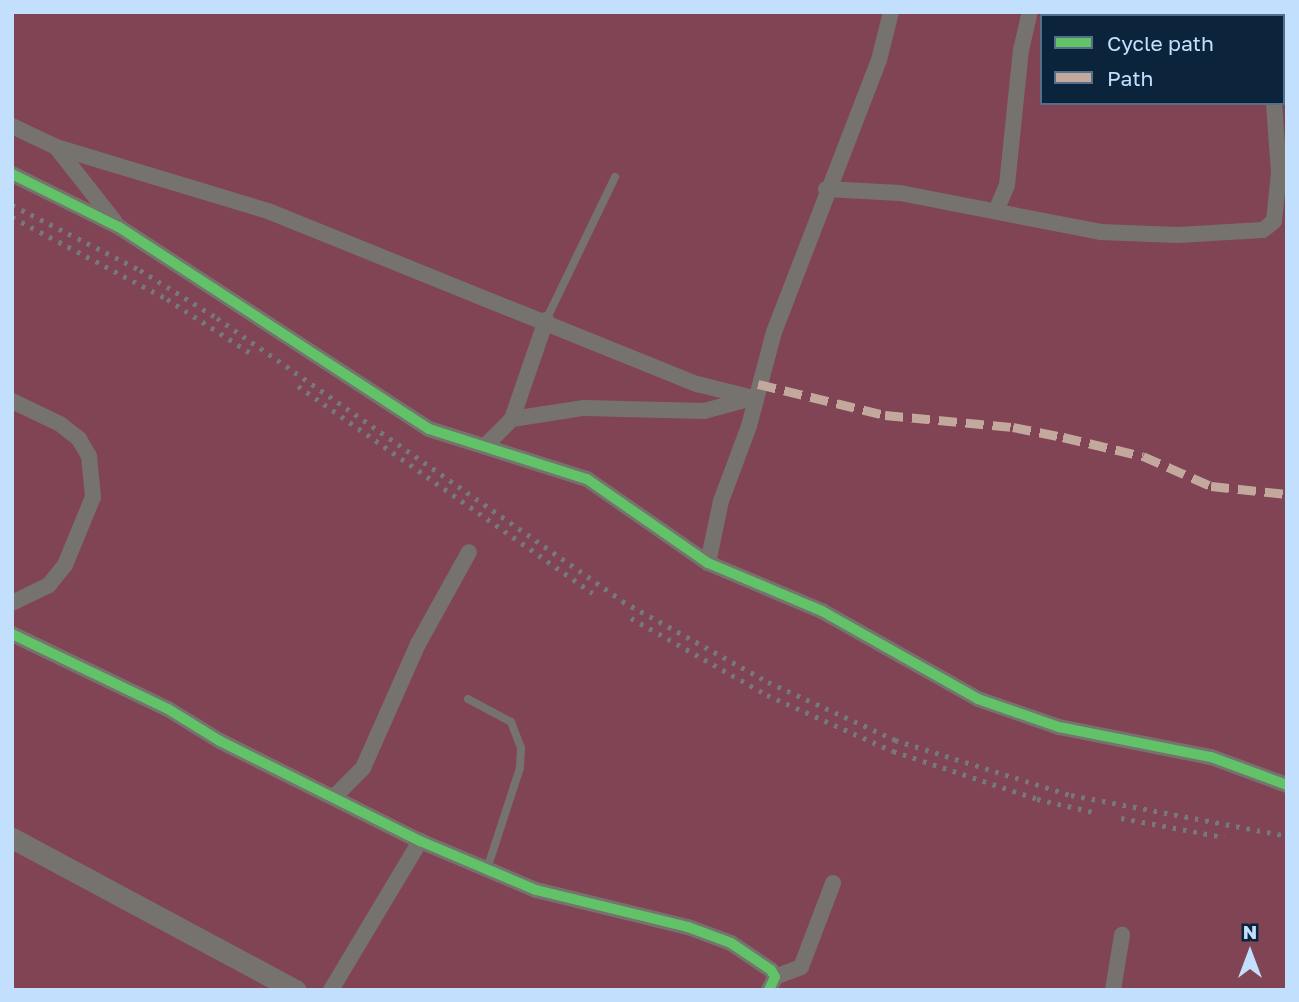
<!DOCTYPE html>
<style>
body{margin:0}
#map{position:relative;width:1299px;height:1002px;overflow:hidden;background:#243d51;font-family:"Golos Text",sans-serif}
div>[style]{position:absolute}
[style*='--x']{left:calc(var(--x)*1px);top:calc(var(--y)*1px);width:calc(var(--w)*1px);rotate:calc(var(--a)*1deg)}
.green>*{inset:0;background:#804454}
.service>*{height:8px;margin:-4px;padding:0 4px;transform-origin:4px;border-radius:4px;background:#76736f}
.minor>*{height:16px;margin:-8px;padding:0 8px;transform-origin:8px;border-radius:8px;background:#76736f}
.tertiary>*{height:21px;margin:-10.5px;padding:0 10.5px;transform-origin:10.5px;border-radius:10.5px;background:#76736f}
.rail>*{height:5px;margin-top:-2.5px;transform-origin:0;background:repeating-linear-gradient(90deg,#76797c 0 3.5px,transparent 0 10.5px)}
.quiet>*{height:9px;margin-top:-4.5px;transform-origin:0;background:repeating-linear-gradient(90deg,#c3a89e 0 18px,transparent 0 27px)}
.cycleway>*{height:10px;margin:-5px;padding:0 5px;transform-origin:5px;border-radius:5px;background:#61c268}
span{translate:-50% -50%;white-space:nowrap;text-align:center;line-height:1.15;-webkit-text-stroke:5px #0b243b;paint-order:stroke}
.frame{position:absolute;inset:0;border:14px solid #c2e0fe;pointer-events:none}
.legend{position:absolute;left:1040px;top:14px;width:245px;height:91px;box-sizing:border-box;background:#0b243b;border:2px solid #546f89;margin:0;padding:9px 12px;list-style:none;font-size:21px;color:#c2e0fe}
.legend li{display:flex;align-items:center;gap:14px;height:35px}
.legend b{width:35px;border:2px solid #546f89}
.north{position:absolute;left:1215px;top:918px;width:70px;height:70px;-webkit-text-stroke:5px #0b243b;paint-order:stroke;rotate:0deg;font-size:19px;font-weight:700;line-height:28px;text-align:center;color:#c2e0fe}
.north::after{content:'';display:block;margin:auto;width:24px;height:32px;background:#c2e0fe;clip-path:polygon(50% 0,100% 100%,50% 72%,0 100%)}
</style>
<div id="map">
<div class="green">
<i style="clip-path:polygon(evenodd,12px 12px,1287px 12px,1287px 990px,12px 990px,12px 12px,1042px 16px,1283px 16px,1283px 103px,1042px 103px,1042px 16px)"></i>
</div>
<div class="service">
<i style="--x:546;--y:320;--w:159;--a:-64.2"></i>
<i style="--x:468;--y:699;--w:49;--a:28.1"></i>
<i style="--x:511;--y:722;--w:28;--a:69"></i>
<i style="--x:521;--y:748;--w:20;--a:93"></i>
<i style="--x:520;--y:768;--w:106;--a:108.1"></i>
</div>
<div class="minor">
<i style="--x:1258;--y:12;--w:4;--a:76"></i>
<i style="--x:12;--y:126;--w:49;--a:25.5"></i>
<i style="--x:56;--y:147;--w:221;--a:16.8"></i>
<i style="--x:268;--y:211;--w:463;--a:22"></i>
<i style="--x:697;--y:384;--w:58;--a:14"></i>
<i style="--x:56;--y:147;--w:95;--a:51.8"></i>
<i style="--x:12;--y:174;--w:119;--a:26.4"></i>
<i style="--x:119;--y:227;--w:370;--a:33.1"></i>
<i style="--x:429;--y:429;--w:166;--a:17.6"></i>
<i style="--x:587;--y:479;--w:147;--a:34.8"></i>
<i style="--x:708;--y:563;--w:124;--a:22.8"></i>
<i style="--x:822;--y:611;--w:179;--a:29.4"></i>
<i style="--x:978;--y:699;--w:86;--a:19.1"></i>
<i style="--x:1059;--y:727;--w:155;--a:11.2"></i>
<i style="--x:1211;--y:757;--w:81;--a:20.2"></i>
<i style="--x:826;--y:189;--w:74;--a:3.1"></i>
<i style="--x:900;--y:193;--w:204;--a:11"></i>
<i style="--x:1100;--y:232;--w:78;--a:2.2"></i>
<i style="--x:1178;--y:235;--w:85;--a:-3.4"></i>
<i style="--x:1263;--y:230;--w:14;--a:-39"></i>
<i style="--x:1274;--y:221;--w:48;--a:-84.1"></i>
<i style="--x:1279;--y:173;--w:70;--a:-94.1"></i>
<i style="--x:996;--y:211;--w:28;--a:-67"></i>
<i style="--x:1007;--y:185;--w:136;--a:-84.1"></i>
<i style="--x:1021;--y:50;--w:39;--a:-77"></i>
<i style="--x:12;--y:401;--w:53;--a:25.6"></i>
<i style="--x:60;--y:424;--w:24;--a:38"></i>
<i style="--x:79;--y:439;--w:20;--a:60"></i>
<i style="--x:89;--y:456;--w:41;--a:84.4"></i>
<i style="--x:93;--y:497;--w:74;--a:112.4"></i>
<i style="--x:65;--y:565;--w:26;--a:129"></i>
<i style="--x:49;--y:585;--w:41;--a:154.1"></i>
<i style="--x:512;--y:419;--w:73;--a:-8.7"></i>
<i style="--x:584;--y:408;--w:120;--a:1.4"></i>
<i style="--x:704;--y:411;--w:51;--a:-14.9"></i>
<i style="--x:486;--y:445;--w:37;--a:-45"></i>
<i style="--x:512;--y:419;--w:105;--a:-71"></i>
<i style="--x:708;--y:563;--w:63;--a:-78.2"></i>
<i style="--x:721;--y:501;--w:80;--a:-69.5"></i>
<i style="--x:749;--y:426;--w:97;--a:-75.1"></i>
<i style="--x:774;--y:332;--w:292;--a:-68.9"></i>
<i style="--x:879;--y:60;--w:49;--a:-76"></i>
<i style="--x:12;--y:634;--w:173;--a:25.7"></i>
<i style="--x:168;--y:709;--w:61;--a:31.6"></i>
<i style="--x:220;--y:741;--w:224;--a:26.6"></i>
<i style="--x:420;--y:841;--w:126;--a:22.9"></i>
<i style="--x:536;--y:890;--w:156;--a:13.7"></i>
<i style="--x:688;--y:927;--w:46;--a:20.4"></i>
<i style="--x:731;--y:943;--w:48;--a:34"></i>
<i style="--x:771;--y:970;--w:8;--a:60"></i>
<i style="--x:775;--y:977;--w:14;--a:115"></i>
<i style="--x:334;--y:797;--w:41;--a:-45"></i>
<i style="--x:363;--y:768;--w:136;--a:-66.1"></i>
<i style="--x:418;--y:644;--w:105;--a:-61"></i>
<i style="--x:775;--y:977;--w:28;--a:-21"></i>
<i style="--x:801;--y:967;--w:90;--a:-69.1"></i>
<i style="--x:331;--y:990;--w:174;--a:-59.1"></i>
<i style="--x:1113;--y:990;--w:56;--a:-80.7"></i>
</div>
<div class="tertiary">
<i style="--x:12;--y:838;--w:322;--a:28.2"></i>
</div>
<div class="rail">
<i style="--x:12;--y:205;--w:144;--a:26.9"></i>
<i style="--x:140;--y:270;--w:91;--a:31.9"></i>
<i style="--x:217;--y:318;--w:494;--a:34.9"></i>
<i style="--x:622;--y:601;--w:167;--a:29"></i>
<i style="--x:768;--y:682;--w:140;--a:24.5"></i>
<i style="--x:895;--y:740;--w:184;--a:17.4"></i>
<i style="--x:1071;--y:795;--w:220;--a:10.7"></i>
<i style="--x:12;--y:217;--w:175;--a:27.9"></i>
<i style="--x:167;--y:299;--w:105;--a:32.9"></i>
<i style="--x:298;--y:386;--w:360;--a:35.1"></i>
<i style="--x:631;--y:618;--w:156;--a:29.5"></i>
<i style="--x:767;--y:695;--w:138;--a:24"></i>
<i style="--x:893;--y:751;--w:152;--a:18.4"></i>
<i style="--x:1037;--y:799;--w:62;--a:13.1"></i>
<i style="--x:1121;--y:818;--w:105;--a:10.5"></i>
</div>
<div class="quiet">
<i style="--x:758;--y:384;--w:131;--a:13.7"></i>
<i style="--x:885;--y:415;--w:129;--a:5.4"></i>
<i style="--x:1013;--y:427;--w:51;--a:11.3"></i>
<i style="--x:1063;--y:437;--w:82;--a:13.4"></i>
<i style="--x:1143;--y:456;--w:74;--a:23.8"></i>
<i style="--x:1211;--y:486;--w:76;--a:6"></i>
</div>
<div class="cycleway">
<i style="--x:12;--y:174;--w:119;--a:26.4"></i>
<i style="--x:119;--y:227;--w:370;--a:33.1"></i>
<i style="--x:429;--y:429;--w:166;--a:17.6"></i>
<i style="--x:587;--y:479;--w:147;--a:34.8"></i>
<i style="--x:708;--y:563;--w:124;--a:22.8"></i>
<i style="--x:822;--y:611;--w:179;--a:29.4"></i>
<i style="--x:978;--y:699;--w:86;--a:19.1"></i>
<i style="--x:1059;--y:727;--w:155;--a:11.2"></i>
<i style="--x:1211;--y:757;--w:81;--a:20.2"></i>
<i style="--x:12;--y:634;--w:173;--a:25.7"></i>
<i style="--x:168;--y:709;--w:61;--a:31.6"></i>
<i style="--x:220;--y:741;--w:224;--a:26.6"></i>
<i style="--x:420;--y:841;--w:126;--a:22.9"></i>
<i style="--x:536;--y:890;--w:156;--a:13.7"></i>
<i style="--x:688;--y:927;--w:46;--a:20.4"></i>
<i style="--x:731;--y:943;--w:48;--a:34"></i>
<i style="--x:771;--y:970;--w:8;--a:60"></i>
<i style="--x:775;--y:977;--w:14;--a:115"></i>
</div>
<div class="frame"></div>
<ul class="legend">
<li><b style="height:9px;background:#61c268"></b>Cycle path</li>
<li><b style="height:9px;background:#c3a89e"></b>Path</li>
</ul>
<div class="north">N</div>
</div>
